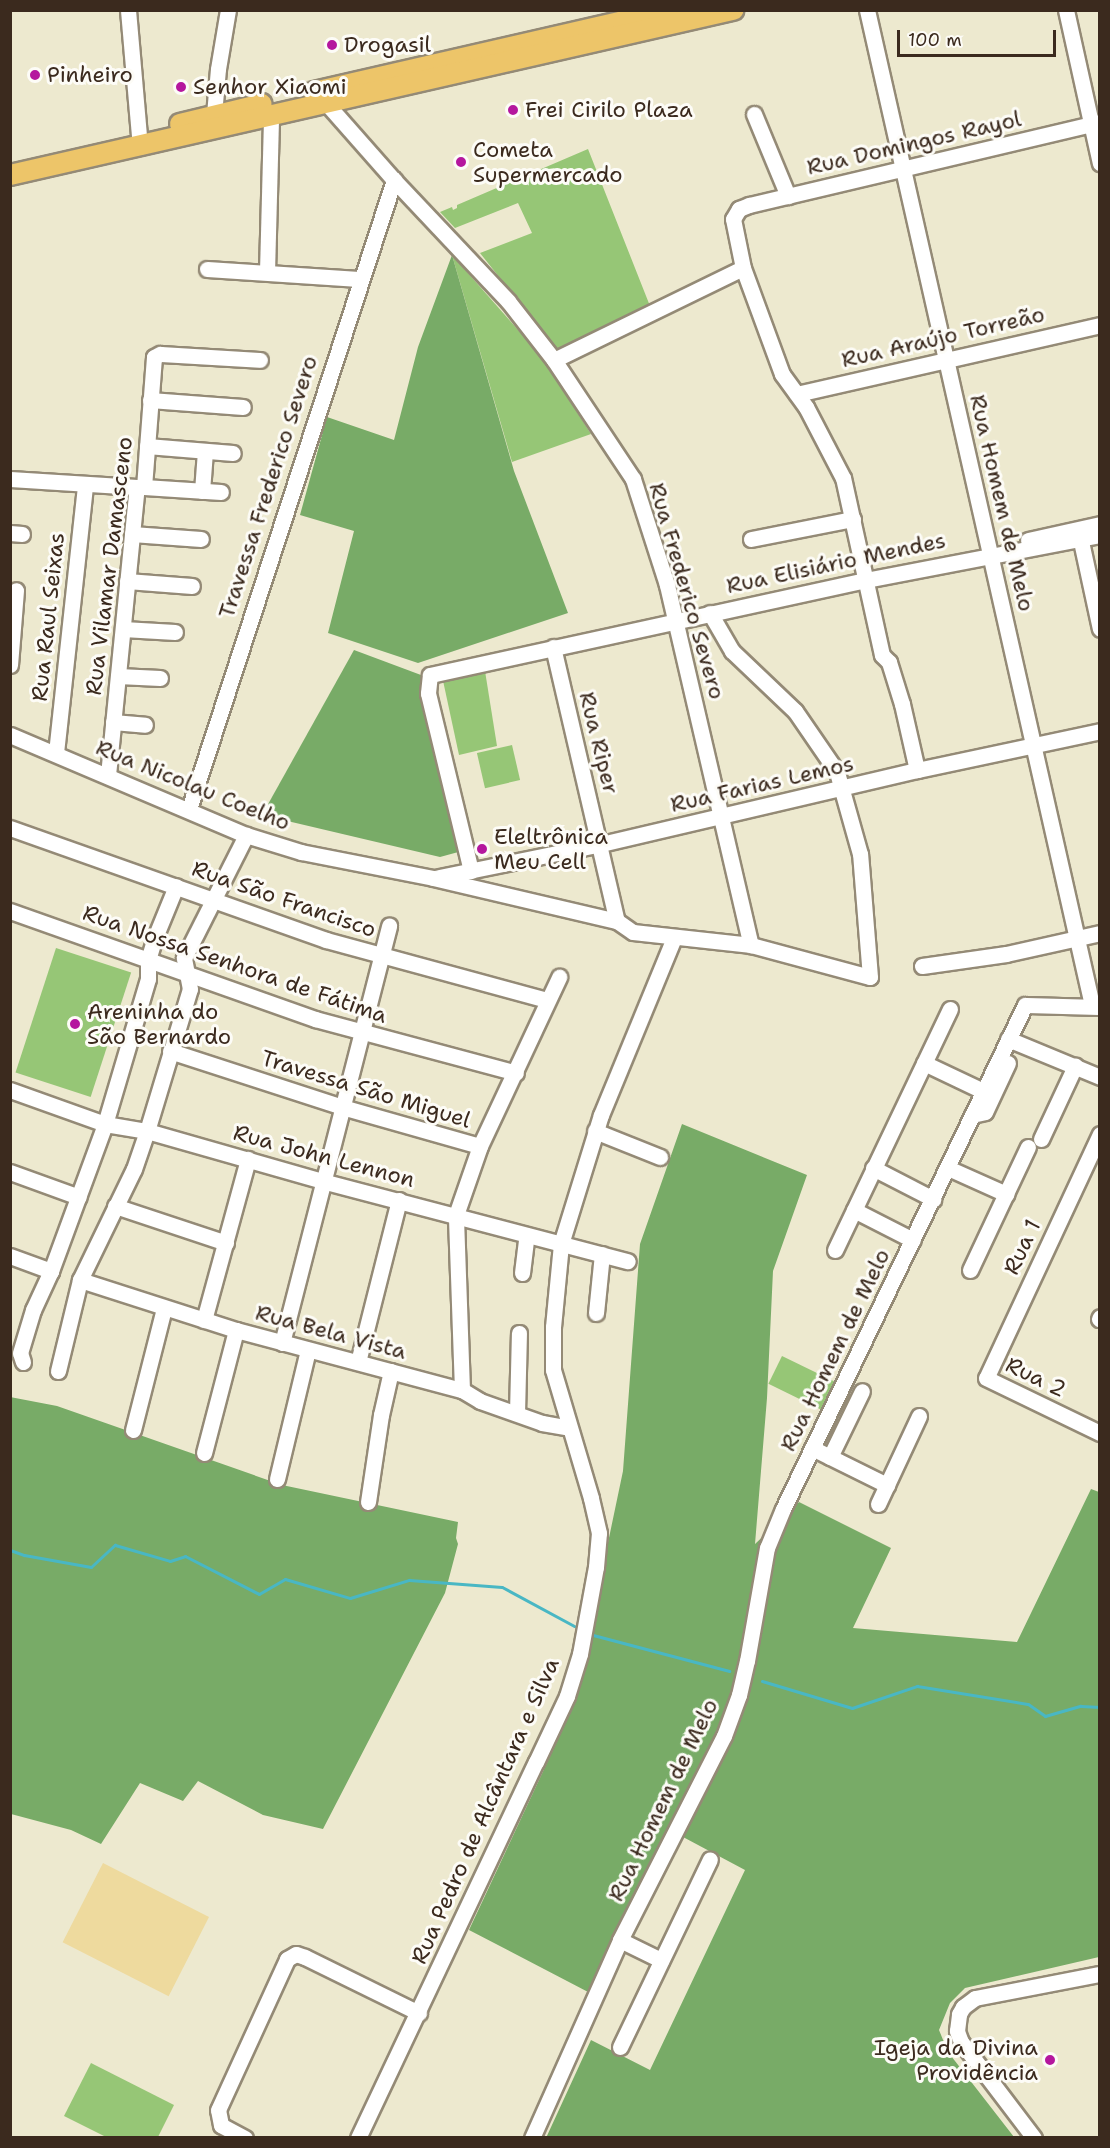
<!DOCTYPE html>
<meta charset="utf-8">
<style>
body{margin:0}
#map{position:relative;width:1110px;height:2148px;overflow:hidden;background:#ede9cf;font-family:"Shantell Sans",sans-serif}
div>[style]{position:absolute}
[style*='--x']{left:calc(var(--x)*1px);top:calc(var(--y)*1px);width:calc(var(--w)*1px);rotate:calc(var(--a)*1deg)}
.green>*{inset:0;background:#96c676;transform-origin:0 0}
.forest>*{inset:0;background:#78ab67}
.sand>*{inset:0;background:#eeda9e;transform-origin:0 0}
.stream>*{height:3px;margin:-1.5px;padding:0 1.5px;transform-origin:1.5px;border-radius:1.5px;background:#49b7c4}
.roads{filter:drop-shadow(2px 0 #948a76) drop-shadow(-2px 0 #948a76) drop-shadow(0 2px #948a76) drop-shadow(0 -2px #948a76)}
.minor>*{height:15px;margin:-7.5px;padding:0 7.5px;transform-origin:7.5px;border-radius:7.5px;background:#fff}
.major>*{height:20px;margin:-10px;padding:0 10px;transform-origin:10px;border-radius:10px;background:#edc569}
.dots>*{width:16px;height:16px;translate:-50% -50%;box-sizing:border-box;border:3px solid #fdfcf7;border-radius:50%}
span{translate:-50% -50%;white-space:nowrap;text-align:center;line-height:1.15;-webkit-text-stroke:6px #fdfcf7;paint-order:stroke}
.poi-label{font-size:22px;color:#3b2a1e}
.left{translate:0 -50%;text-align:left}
.right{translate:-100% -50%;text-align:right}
.street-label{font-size:22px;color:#3b2a1e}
.frame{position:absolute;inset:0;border:12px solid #3b2a1e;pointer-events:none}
.scale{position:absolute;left:897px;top:30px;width:159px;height:27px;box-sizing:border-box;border:3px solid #3b2a1e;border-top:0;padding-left:8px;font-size:18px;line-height:21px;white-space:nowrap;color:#3b2a1e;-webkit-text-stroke:4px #fdfcf7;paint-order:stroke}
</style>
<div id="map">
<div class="green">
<i style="clip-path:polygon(588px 149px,650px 306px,557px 350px,480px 253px,532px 233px,518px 203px,455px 228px,440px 212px,452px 207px,453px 210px,457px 208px,457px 205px)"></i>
<i style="clip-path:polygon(452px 255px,542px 357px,591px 434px,512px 462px)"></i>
<i style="clip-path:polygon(485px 671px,497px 746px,459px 755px,442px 676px)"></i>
<i style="left:512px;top:745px;width:36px;height:36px;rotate:77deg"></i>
<i style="left:56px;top:948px;width:79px;height:131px;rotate:18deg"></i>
<i style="left:782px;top:1356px;width:59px;height:31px;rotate:26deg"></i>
<i style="clip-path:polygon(91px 2063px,174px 2105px,158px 2137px,106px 2137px,64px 2116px)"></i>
</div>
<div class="forest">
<i style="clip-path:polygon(452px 255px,514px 471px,568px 613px,418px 663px,328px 633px,354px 531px,300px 515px,327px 417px,394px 440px,418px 347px)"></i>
<i style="clip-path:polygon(354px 650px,421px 675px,462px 851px,440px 857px,262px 815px)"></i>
<i style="clip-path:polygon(682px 1124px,807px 1175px,773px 1271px,767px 1398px,755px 1544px,799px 1502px,891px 1548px,853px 1628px,1017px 1642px,1091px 1489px,1099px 1492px,1099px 1957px,965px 1988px,950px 2003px,939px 2030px,948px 2052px,1014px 2137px,546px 2138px,591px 2040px,650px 2070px,745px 1870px,668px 1829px,590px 1993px,469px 1930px,574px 1705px,623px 1471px,640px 1244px)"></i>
<i style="clip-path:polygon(10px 1397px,57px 1406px,282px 1485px,458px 1522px,456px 1538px,458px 1544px,445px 1593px,323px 1829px,263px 1815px,198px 1781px,183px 1801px,140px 1783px,101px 1844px,71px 1830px,11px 1814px)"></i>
</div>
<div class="sand">
<i style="left:103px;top:1863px;width:119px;height:89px;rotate:27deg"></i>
</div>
<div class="stream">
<i style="--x:10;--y:1550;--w:15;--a:20"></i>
<i style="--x:24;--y:1555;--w:68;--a:10.2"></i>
<i style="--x:91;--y:1567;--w:33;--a:-43"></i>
<i style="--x:115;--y:1545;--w:57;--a:16.2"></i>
<i style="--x:170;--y:1561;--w:16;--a:-18"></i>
<i style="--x:185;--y:1556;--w:83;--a:27.2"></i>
<i style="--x:259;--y:1594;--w:30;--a:-30"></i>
<i style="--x:285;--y:1579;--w:68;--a:16.3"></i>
<i style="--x:350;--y:1598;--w:62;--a:-17"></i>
<i style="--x:409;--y:1580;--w:93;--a:4.3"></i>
<i style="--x:502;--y:1587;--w:82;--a:28.4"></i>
<i style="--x:593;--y:1635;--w:141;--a:14.8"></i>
<i style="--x:762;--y:1681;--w:94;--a:16.7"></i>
<i style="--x:852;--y:1708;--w:69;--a:-18.7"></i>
<i style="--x:917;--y:1686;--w:112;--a:9.2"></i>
<i style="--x:1028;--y:1704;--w:21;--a:35"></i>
<i style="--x:1045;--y:1716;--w:37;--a:-16"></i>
<i style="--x:1081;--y:1706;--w:19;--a:3"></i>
</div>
<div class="roads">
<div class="minor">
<i style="--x:128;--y:10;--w:137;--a:85"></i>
<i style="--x:867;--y:10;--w:1020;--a:77.26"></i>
<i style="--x:1066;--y:10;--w:157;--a:77.5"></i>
<i style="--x:319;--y:95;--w:113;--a:48.6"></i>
<i style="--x:394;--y:180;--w:166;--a:46.7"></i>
<i style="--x:508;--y:301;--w:75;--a:52.1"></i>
<i style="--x:554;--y:360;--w:143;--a:56.4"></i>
<i style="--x:633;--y:479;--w:111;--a:72.2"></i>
<i style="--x:667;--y:585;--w:370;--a:76.9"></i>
<i style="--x:754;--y:114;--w:89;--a:67.5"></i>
<i style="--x:213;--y:126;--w:57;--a:-85"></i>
<i style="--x:218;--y:69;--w:60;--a:-80.4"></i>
<i style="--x:207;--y:269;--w:152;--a:3.8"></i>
<i style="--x:267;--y:272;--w:157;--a:-88.5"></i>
<i style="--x:554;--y:360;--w:210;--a:-26"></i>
<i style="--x:797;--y:394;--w:311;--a:-12.8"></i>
<i style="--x:150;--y:400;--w:93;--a:4.3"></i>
<i style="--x:147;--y:446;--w:86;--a:4.7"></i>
<i style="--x:10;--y:479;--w:127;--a:3.6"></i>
<i style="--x:144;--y:487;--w:77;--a:3.7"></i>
<i style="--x:202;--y:491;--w:40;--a:-85.7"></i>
<i style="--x:1079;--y:532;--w:99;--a:77.8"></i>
<i style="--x:10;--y:533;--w:12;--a:5"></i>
<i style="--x:132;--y:534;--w:69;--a:4.1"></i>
<i style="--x:751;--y:539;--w:104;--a:-11.1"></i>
<i style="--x:1028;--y:540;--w:74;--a:-12.5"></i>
<i style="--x:127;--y:581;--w:65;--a:4.4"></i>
<i style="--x:123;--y:629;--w:52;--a:3.3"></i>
<i style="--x:553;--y:647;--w:281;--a:76.9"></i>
<i style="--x:10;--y:665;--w:75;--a:-85.4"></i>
<i style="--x:118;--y:676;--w:42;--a:2.7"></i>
<i style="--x:113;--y:722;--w:32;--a:5"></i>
<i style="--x:10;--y:735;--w:256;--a:23"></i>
<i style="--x:246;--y:835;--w:58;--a:17.2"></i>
<i style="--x:301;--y:852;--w:135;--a:11.1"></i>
<i style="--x:433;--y:878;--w:189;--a:13.2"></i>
<i style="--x:617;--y:921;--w:19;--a:35"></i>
<i style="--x:633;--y:932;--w:119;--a:6.3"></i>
<i style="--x:751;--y:945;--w:123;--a:15.1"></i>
<i style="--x:870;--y:977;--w:123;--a:-94.6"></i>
<i style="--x:860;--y:854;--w:85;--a:-105.7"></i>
<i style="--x:837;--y:772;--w:74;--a:-124.5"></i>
<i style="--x:795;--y:711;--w:87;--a:-136.4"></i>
<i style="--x:732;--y:651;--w:44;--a:-120.1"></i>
<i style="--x:56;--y:753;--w:270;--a:-83.8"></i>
<i style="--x:917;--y:770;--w:68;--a:-102.8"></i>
<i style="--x:902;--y:704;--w:44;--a:-107.2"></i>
<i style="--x:889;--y:662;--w:10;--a:-135"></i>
<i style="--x:882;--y:655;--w:181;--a:-102.4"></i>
<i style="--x:843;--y:478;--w:80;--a:-117.5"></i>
<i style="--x:806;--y:407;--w:41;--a:-126"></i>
<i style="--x:782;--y:374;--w:113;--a:-110.2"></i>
<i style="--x:743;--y:268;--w:50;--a:-101.5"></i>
<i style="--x:733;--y:219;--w:12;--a:-59"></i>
<i style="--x:739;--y:209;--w:11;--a:-22"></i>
<i style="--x:749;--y:205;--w:361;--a:-13.3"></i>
<i style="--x:108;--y:775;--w:289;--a:-84.3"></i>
<i style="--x:137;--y:487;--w:7;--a:0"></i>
<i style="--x:144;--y:487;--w:130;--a:-85.6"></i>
<i style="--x:154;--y:357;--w:7;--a:-27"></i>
<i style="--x:160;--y:354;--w:100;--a:3.4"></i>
<i style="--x:189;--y:809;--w:662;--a:-71.95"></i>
<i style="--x:10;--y:828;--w:335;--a:19.5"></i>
<i style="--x:326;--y:940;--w:229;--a:15.2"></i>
<i style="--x:471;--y:871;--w:183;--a:-103.6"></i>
<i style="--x:428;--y:693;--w:18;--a:-84"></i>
<i style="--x:430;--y:675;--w:446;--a:-12.3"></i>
<i style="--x:866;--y:580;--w:238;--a:-10.9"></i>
<i style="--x:439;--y:877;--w:165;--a:-11.5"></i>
<i style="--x:601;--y:844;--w:325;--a:-13.2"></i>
<i style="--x:917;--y:770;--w:187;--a:-12"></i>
<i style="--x:10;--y:911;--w:324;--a:19.5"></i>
<i style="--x:315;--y:1019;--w:208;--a:15"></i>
<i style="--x:922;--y:966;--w:85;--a:-8.1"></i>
<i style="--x:1006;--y:954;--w:96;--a:-12.6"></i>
<i style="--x:1008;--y:1039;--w:100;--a:22.4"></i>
<i style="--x:170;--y:1051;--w:181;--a:18"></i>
<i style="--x:342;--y:1107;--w:143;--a:15.8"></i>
<i style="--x:924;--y:1063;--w:65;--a:25.4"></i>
<i style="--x:10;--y:1090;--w:101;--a:19.7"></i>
<i style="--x:105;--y:1124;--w:43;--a:9.5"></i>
<i style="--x:147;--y:1131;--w:182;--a:15.9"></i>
<i style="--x:322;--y:1181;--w:316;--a:14.7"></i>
<i style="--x:972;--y:1115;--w:13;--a:-13"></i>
<i style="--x:985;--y:1112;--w:54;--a:-64.9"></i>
<i style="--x:595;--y:1131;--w:70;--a:21.8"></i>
<i style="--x:1100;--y:1134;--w:269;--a:115"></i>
<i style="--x:986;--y:1378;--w:127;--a:25.8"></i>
<i style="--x:1041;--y:1139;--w:81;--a:-65"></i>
<i style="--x:873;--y:1168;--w:68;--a:27.3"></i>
<i style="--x:948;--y:1168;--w:64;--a:24.1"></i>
<i style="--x:10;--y:1172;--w:73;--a:19.9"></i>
<i style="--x:115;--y:1206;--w:117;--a:18.4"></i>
<i style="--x:854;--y:1210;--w:66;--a:27"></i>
<i style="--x:835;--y:1250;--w:267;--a:-64.5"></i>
<i style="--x:10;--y:1256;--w:44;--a:20.1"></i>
<i style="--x:970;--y:1270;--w:136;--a:-64.8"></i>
<i style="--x:522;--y:1273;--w:38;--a:-83"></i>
<i style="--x:80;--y:1280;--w:164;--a:17.8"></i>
<i style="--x:236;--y:1330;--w:234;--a:14.9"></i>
<i style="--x:462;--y:1390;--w:21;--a:31"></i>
<i style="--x:480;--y:1401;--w:66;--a:19.5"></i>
<i style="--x:542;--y:1423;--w:28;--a:10"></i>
<i style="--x:596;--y:1313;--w:59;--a:-84.2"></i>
<i style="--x:1099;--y:1319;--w:2;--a:-63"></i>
<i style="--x:204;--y:1320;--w:167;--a:-74.7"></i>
<i style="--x:282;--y:1343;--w:431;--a:-75.6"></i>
<i style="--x:23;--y:1362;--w:9;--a:-108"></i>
<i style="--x:20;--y:1353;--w:45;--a:-73.2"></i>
<i style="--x:33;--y:1310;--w:43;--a:-65.2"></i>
<i style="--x:51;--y:1271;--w:157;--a:-69.8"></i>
<i style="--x:105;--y:1124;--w:151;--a:-73.5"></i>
<i style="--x:148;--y:979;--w:19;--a:-90"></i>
<i style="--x:148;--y:960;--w:21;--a:-73"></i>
<i style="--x:154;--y:940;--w:58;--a:-67.8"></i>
<i style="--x:358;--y:1362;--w:167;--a:-75.8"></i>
<i style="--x:58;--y:1371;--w:94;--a:-76.4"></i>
<i style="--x:80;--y:1280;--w:123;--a:-64.1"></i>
<i style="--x:134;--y:1169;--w:40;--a:-71.1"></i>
<i style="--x:147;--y:1131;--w:148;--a:-73.2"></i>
<i style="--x:190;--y:989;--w:32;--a:-101"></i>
<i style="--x:184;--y:958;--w:138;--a:-63.2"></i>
<i style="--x:462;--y:1390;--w:175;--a:-92"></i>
<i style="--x:456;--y:1215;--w:73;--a:-70.8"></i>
<i style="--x:480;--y:1146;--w:187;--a:-64.9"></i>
<i style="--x:517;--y:1413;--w:80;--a:-88.6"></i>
<i style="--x:133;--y:1430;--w:126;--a:-75.7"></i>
<i style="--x:812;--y:1448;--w:84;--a:26.3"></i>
<i style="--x:204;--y:1453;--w:127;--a:-75.4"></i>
<i style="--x:830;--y:1457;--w:73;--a:-64.1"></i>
<i style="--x:277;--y:1479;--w:133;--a:-76.5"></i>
<i style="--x:368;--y:1502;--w:88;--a:-81.5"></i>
<i style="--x:381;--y:1415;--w:45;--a:-77.2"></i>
<i style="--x:878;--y:1504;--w:97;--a:-65"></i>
<i style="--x:620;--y:1940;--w:46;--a:26"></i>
<i style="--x:620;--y:2047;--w:208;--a:-64.4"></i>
<i style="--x:245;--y:2138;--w:27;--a:-152"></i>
<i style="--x:221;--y:2125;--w:15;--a:-101"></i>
<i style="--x:218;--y:2110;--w:166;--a:-65.4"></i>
<i style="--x:287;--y:1959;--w:10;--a:-29"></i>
<i style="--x:296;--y:1954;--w:9;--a:18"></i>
<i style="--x:305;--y:1957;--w:127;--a:26.2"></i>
<i style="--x:358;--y:2138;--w:416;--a:-64.7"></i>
<i style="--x:536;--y:1762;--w:73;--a:-64.8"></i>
<i style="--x:567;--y:1696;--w:44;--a:-72.8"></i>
<i style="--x:580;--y:1654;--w:88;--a:-79.6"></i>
<i style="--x:596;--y:1567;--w:34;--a:-85"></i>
<i style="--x:599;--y:1533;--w:36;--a:-103"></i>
<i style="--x:591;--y:1498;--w:134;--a:-106.5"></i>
<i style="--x:553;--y:1370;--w:43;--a:-90"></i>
<i style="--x:553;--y:1327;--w:83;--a:-84.5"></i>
<i style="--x:561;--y:1244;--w:135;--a:-72.8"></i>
<i style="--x:601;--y:1115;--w:191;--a:-67.6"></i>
<i style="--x:532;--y:2138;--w:217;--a:-66"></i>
<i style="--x:620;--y:1940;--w:229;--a:-63"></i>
<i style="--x:724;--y:1736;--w:44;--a:-69.9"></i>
<i style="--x:739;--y:1695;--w:35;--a:-77"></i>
<i style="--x:747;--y:1661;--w:115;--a:-80"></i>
<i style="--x:767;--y:1548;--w:42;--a:-67.7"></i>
<i style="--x:783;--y:1509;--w:559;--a:-64.35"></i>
<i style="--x:1025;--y:1005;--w:75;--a:1.5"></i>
<i style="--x:1034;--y:2138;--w:121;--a:-127.2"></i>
<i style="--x:961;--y:2042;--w:12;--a:-110"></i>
<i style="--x:957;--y:2031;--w:17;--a:-83"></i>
<i style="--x:959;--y:2014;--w:8;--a:-60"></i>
<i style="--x:963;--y:2007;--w:15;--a:-37"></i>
<i style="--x:975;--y:1998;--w:127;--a:-10.9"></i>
</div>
<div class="major">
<i style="--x:314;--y:92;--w:367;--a:-12.9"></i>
<i style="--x:180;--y:124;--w:84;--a:-13.7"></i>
<i style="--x:10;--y:175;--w:742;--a:-12.86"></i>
</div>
</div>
<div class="dots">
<i style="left:332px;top:45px;background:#b5179e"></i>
<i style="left:35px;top:75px;background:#b5179e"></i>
<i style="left:181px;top:87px;background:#b5179e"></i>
<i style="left:513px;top:110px;background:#b5179e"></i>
<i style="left:461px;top:162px;background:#b5179e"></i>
<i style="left:482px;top:849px;background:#b5179e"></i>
<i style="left:75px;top:1024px;background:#b5179e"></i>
<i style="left:1050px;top:2060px;background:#b5179e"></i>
</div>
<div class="poi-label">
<span class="left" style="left:344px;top:45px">Drogasil</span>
<span class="left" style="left:47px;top:75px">Pinheiro</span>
<span class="left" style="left:193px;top:87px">Senhor Xiaomi</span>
<span class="left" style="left:525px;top:110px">Frei Cirilo Plaza</span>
<span class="left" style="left:473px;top:162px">Cometa<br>Supermercado</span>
<span class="left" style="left:494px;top:849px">Eleltrônica<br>Meu Cell</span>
<span class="left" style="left:87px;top:1024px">Areninha do<br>São Bernardo</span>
<span class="right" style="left:1038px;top:2060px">Igeja da Divina<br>Providência</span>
</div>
<div class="street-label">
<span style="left:914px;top:143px;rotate:-13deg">Rua Domingos Rayol</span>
<span style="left:943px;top:337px;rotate:-13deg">Rua Araújo Torreão</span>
<span style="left:268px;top:487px;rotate:-72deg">Travessa Frederico Severo</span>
<span style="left:1002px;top:503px;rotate:77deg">Rua Homem de Melo</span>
<span style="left:836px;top:563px;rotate:-12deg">Rua Elisiário Mendes</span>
<span style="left:109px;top:566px;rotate:-83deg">Rua Vilamar Damasceno</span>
<span style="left:687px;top:591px;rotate:74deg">Rua Frederico Severo</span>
<span style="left:48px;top:617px;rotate:-84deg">Rua Raul Seixas</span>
<span style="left:599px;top:743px;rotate:76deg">Rua Riper</span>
<span style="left:762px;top:784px;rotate:-13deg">Rua Farias Lemos</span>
<span style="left:193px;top:785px;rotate:22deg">Rua Nicolau Coelho</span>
<span style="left:284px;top:899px;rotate:19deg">Rua São Francisco</span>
<span style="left:235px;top:964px;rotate:19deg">Rua Nossa Senhora de Fátima</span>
<span style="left:366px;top:1089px;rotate:17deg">Travessa São Miguel</span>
<span style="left:324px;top:1156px;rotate:15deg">Rua John Lennon</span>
<span style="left:1022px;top:1247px;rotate:-65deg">Rua 1</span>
<span style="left:331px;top:1332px;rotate:15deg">Rua Bela Vista</span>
<span style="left:835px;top:1350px;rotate:-64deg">Rua Homem de Melo</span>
<span style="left:1036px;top:1377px;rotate:26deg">Rua 2</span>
<span style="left:663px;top:1800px;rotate:-64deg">Rua Homem de Melo</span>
<span style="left:485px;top:1811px;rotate:-66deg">Rua Pedro de Alcântara e Silva</span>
</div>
<div class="frame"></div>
<div class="scale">100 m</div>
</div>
